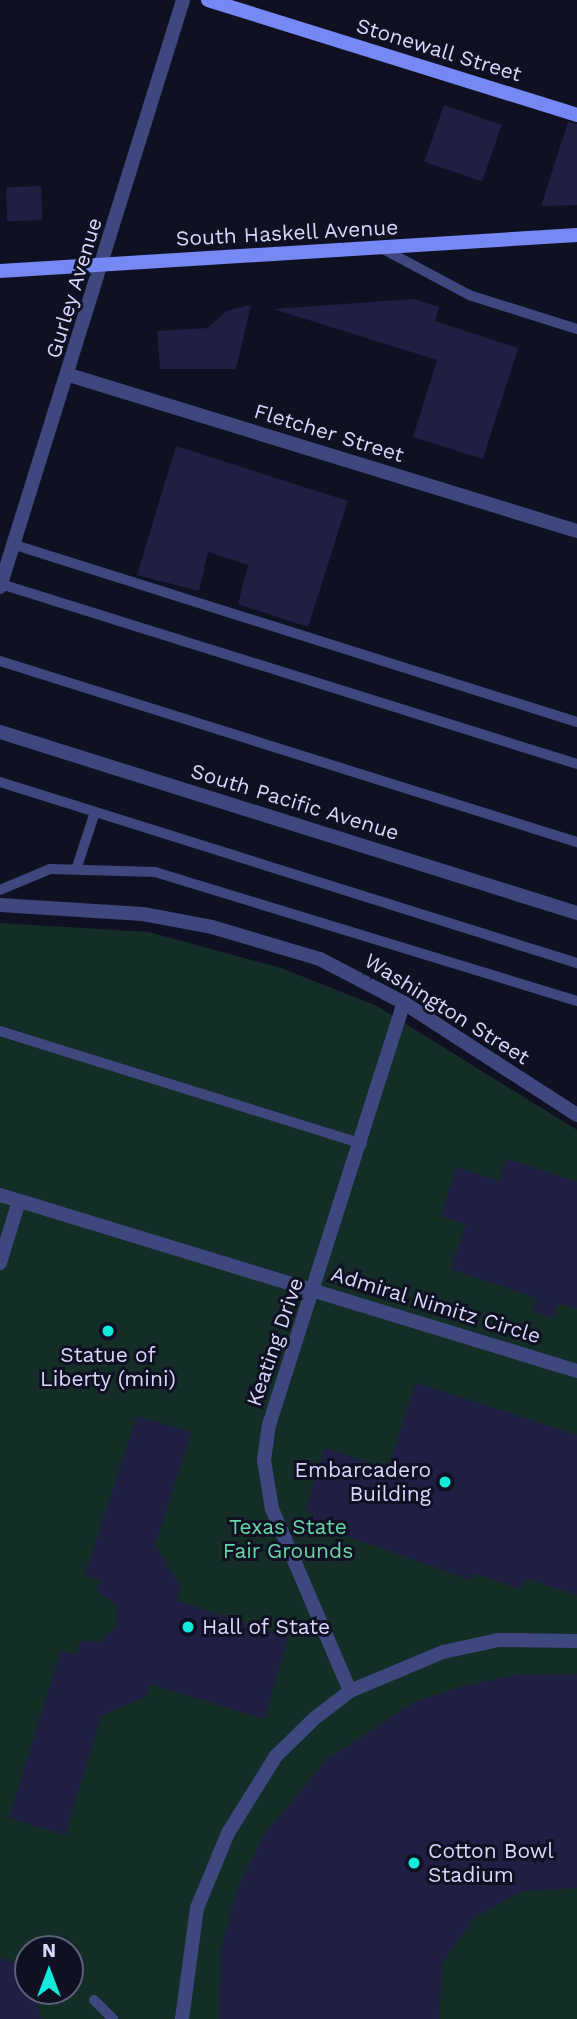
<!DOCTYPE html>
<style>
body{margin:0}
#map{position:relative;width:577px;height:2019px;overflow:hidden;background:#101023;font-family:"Work Sans",sans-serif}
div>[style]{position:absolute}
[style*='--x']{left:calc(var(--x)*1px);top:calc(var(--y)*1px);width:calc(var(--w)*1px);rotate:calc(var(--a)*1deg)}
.green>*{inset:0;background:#142d27}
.building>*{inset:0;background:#1f1e43;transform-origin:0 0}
.lane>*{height:10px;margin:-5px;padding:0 5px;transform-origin:5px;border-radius:5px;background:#3f487e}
.street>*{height:14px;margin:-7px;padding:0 7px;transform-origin:7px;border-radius:7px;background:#3f487e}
.secondary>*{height:14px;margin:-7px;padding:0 7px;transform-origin:7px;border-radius:7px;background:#7588f4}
.dots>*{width:19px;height:19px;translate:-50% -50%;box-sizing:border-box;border:4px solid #101023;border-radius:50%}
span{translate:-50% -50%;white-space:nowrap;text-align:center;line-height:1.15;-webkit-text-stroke:6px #101023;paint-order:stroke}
.street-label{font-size:21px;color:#d6d8fc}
.poi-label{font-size:21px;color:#d6d8fc}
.right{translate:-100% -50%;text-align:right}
.left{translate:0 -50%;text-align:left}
.park-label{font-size:21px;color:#68d6a7}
.north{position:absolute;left:14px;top:1935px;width:70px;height:70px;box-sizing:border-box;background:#101023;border:2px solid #5f607a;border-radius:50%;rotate:0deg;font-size:19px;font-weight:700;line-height:28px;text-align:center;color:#d6d8fc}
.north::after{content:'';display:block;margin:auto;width:24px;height:32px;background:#13eada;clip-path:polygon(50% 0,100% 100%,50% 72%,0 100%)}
</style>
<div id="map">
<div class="green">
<i style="clip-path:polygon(evenodd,0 923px,149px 932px,281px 968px,377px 1006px,577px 1130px,577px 2019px,0 2019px,0 923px,28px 1949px,70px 1949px,70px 1991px,28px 1991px,28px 1949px)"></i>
</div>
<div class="building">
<i style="left:444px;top:105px;width:61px;height:60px;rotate:19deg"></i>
<i style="clip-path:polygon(568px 122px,577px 124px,577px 205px,541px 206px)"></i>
<i style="left:41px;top:186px;width:34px;height:35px;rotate:88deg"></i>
<i style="clip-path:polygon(414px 299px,439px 307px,435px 321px,518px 348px,483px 459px,413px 437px,437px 360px,273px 309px)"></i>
<i style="clip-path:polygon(251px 305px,236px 369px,160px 369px,157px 331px,208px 328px,226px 311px)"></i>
<i style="clip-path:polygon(176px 446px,348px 501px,308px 627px,238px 604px,248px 565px,208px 552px,199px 591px,137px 575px)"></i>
<i style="clip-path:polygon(507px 1159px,577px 1182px,577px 1309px,558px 1303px,553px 1318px,533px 1311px,537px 1298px,451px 1269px,466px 1224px,441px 1216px,456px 1167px,499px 1181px)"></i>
<i style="clip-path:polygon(416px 1383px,577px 1435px,577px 1595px,525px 1578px,521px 1589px,473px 1573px,471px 1580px,310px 1523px,313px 1514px,305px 1511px,325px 1448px,388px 1469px)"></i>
<i style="clip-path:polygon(137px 1416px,191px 1432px,155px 1545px,180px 1586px,177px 1601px,288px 1637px,264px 1719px,150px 1684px,146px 1696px,101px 1716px,65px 1835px,9px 1818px,61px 1651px,76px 1655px,80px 1641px,100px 1642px,117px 1627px,116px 1604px,97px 1591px,100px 1580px,85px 1575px)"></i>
<i style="clip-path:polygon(577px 1674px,577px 1888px,522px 1891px,475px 1917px,442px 1963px,439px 2019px,219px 2019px,221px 1951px,237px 1890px,264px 1835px,327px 1760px,413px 1703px,460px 1687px,514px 1675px)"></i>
<i style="clip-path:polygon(0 1958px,26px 1966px,41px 2019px,0 2019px)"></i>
</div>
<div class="lane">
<i style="--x:383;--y:249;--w:98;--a:28.1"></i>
<i style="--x:469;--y:295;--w:113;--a:17.5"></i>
<i style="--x:12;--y:544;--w:592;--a:17.49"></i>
<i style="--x:1;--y:584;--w:603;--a:17.35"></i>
<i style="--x:0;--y:661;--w:605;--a:17.42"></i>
<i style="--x:0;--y:782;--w:605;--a:17.42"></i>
<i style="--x:77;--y:867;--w:58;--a:-71.9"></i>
<i style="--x:0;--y:890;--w:54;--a:-22.8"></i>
<i style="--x:50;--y:869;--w:105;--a:1.6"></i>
<i style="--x:155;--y:872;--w:441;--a:17"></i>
<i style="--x:0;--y:1031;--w:379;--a:17.3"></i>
<i style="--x:94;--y:2000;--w:27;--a:45"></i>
</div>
<div class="street">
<i style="--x:69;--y:375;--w:531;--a:17.07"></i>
<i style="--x:0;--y:587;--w:615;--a:-72.68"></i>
<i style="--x:0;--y:732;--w:605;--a:17.42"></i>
<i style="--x:0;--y:905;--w:143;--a:3.6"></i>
<i style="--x:143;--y:914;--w:70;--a:10.7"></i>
<i style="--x:212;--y:927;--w:113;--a:16.5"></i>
<i style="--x:320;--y:959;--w:95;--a:27.6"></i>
<i style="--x:404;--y:1003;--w:206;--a:32.9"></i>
<i style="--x:0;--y:1195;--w:603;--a:16.96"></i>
<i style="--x:0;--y:1263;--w:65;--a:-73"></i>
<i style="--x:350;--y:1691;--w:198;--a:-113.2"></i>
<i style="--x:272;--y:1509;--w:50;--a:-99.3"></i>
<i style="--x:264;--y:1460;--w:35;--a:-82"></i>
<i style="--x:269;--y:1425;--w:443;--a:-72.3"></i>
<i style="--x:182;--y:2019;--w:112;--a:-82.3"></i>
<i style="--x:197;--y:1908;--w:81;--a:-67.5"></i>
<i style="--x:228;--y:1833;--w:91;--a:-58.1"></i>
<i style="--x:276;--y:1756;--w:54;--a:-44.3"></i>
<i style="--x:315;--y:1718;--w:44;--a:-37.6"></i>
<i style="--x:350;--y:1691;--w:101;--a:-22.8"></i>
<i style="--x:443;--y:1652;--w:56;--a:-12.3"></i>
<i style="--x:498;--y:1640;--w:79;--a:0.7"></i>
</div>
<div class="secondary">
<i style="--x:208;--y:0;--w:387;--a:17.3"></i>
<i style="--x:0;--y:271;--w:578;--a:-3.57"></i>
</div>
<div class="dots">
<i style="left:108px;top:1331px;background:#13eada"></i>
<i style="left:445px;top:1482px;background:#13eada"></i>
<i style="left:188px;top:1627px;background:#13eada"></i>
<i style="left:414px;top:1863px;background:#13eada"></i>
</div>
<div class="street-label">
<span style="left:439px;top:50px;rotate:17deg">Stonewall Street</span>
<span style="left:287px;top:233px;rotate:-3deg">South Haskell Avenue</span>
<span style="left:74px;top:288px;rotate:-73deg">Gurley Avenue</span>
<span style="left:329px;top:433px;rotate:17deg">Fletcher Street</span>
<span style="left:295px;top:802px;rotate:17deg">South Pacific Avenue</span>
<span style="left:447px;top:1009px;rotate:32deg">Washington Street</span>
<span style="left:436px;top:1305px;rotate:17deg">Admiral Nimitz Circle</span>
<span style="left:275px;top:1342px;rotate:-71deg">Keating Drive</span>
</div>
<div class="poi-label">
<span style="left:108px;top:1367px">Statue of<br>Liberty (mini)</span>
<span class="right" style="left:431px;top:1482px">Embarcadero<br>Building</span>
<span class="left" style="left:202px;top:1627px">Hall of State</span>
<span class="left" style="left:428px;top:1863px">Cotton Bowl<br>Stadium</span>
</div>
<div class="park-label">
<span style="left:288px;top:1539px">Texas State<br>Fair Grounds</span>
</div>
<div class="north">N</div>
</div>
